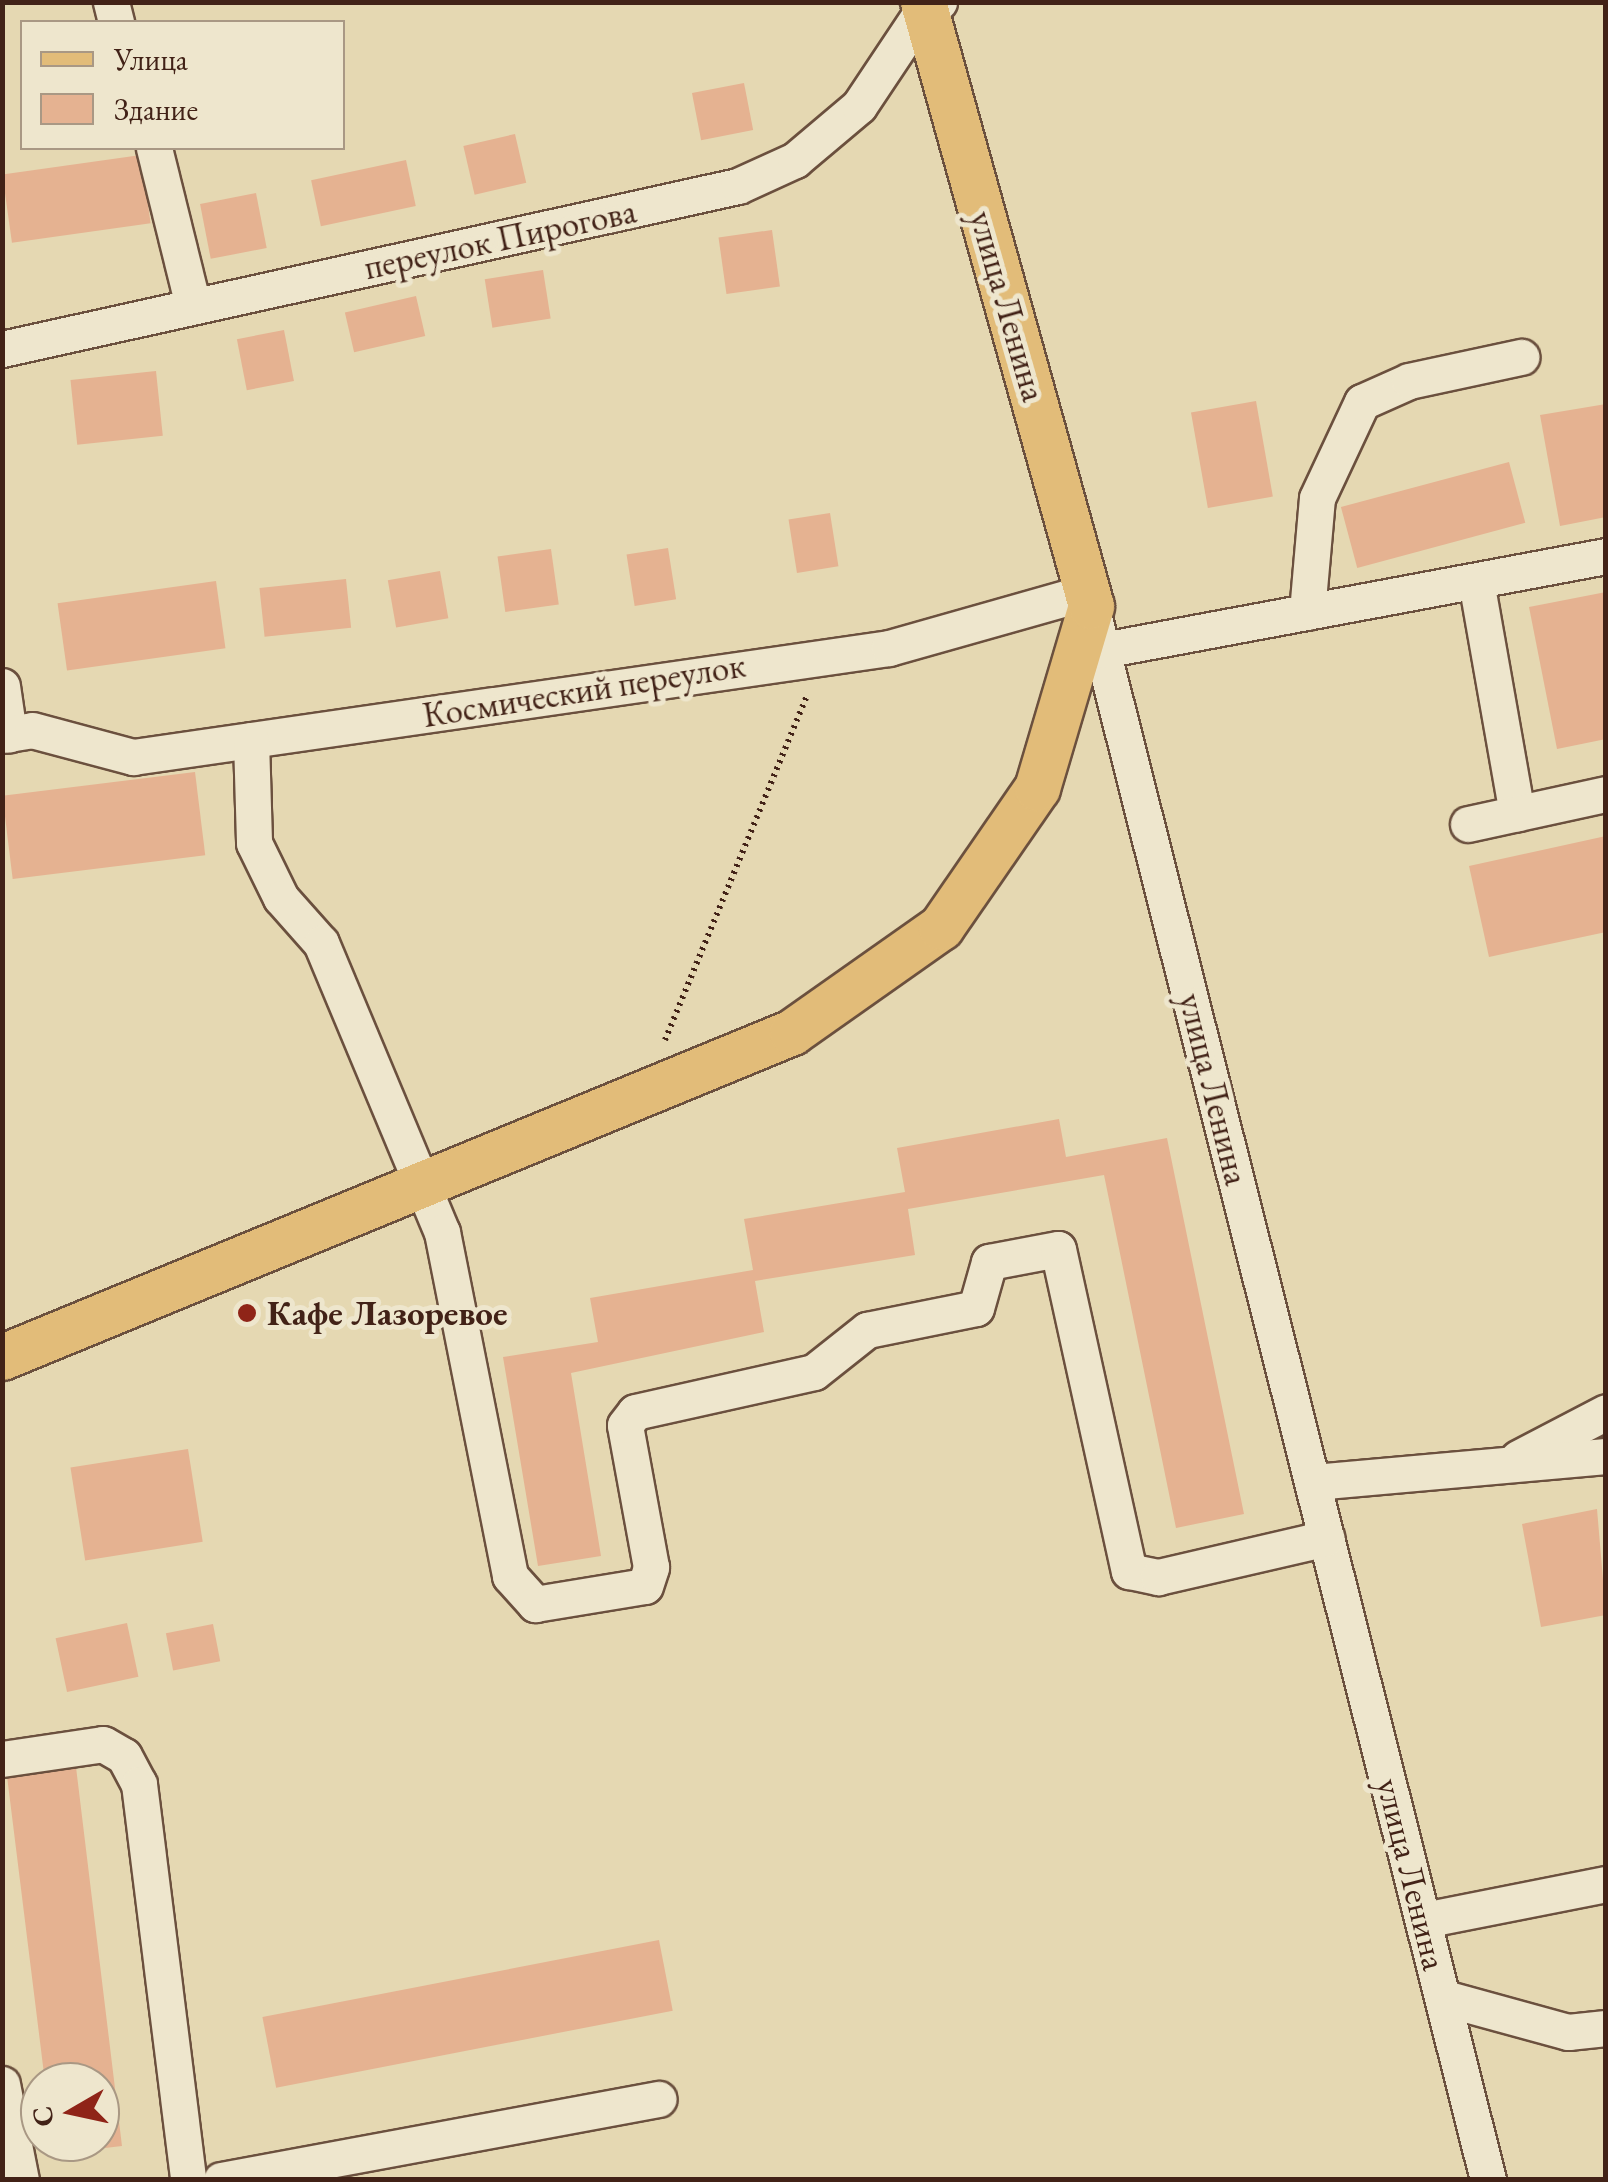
<!DOCTYPE html>
<meta charset="utf-8">
<style>
body{margin:0}
#map{position:relative;width:1608px;height:2182px;overflow:hidden;background:#e5d8b2;font-family:"EB Garamond",serif}
div>[style]{position:absolute}
[style*='--x']{left:calc(var(--x)*1px);top:calc(var(--y)*1px);width:calc(var(--w)*1px);rotate:calc(var(--a)*1deg)}
.building>*{inset:0;background:#e5b291;transform-origin:0 0}
.path>*{height:6px;margin-top:-3px;transform-origin:0;background:repeating-linear-gradient(90deg,#422217 0 2.5px,transparent 0 7.5px)}
.roads{filter:drop-shadow(2px 0 #6b503e) drop-shadow(-2px 0 #6b503e) drop-shadow(0 2px #6b503e) drop-shadow(0 -2px #6b503e)}
.minor>*{height:35px;margin:-17.5px;padding:0 17.5px;transform-origin:17.5px;border-radius:17.5px;background:#eee6cd}
.major>*{height:45px;margin:-22.5px;padding:0 22.5px;transform-origin:22.5px;border-radius:22.5px;background:#e2bc79}
.dots>*{width:28px;height:28px;translate:-50% -50%;box-sizing:border-box;border:5px solid #eee6cd;border-radius:50%}
span{translate:-50% -50%;white-space:nowrap;text-align:center;line-height:1.15;-webkit-text-stroke:10px #eee6cd;paint-order:stroke}
.street-label{font-size:35px;color:#422217}
.poi-label{font-size:35px;color:#422217;font-weight:700}
.left{translate:0 -50%;text-align:left}
.frame{position:absolute;inset:0;border:5px solid #422217;pointer-events:none}
.legend{position:absolute;left:20px;top:20px;width:325px;height:130px;box-sizing:border-box;background:#eee6cd;border:2px solid #a99884;margin:0;padding:12px 18px;list-style:none;font-size:30px;color:#422217}
.legend li{display:flex;align-items:center;gap:20px;height:50px}
.legend b{width:50px;border:2px solid #a99884}
.north{position:absolute;left:20px;top:2062px;width:100px;height:100px;box-sizing:border-box;background:#eee6cd;border:2px solid #a99884;border-radius:50%;rotate:261deg;font-size:28px;font-weight:700;line-height:40px;text-align:center;color:#422217}
.north::after{content:'';display:block;margin:auto;width:35px;height:45px;background:#8f2418;clip-path:polygon(50% 0,100% 100%,50% 72%,0 100%)}
</style>
<div id="map">
<div class="building">
<i style="left:744px;top:83px;width:48px;height:53px;rotate:79deg"></i>
<i style="left:515px;top:134px;width:50px;height:53px;rotate:77deg"></i>
<i style="left:141px;top:155px;width:69px;height:140px;rotate:82deg"></i>
<i style="left:406px;top:160px;width:47px;height:97px;rotate:78deg"></i>
<i style="left:256px;top:193px;width:56px;height:57px;rotate:79deg"></i>
<i style="left:772px;top:230px;width:57px;height:54px;rotate:82deg"></i>
<i style="left:543px;top:270px;width:49px;height:59px;rotate:81deg"></i>
<i style="left:416px;top:296px;width:41px;height:73px;rotate:77deg"></i>
<i style="left:284px;top:330px;width:52px;height:48px;rotate:79deg"></i>
<i style="left:156px;top:371px;width:65px;height:86px;rotate:84deg"></i>
<i style="left:1256px;top:401px;width:97px;height:66px;rotate:80deg"></i>
<i style="clip-path:polygon(1606px 404px,1606px 517px,1560px 526px,1540px 415px)"></i>
<i style="left:1509px;top:462px;width:63px;height:174px;rotate:75deg"></i>
<i style="left:830px;top:513px;width:54px;height:42px;rotate:81deg"></i>
<i style="left:668px;top:548px;width:52px;height:42px;rotate:81deg"></i>
<i style="left:551px;top:549px;width:56px;height:54px;rotate:82deg"></i>
<i style="left:440px;top:571px;width:48px;height:53px;rotate:80deg"></i>
<i style="left:346px;top:579px;width:49px;height:87px;rotate:84deg"></i>
<i style="left:216px;top:581px;width:68px;height:160px;rotate:82deg"></i>
<i style="clip-path:polygon(1606px 592px,1606px 739px,1557px 749px,1529px 607px)"></i>
<i style="left:195px;top:772px;width:84px;height:194px;rotate:83deg"></i>
<i style="clip-path:polygon(1606px 836px,1606px 932px,1489px 957px,1469px 866px)"></i>
<i style="clip-path:polygon(1059px 1119px,1066px 1157px,1167px 1138px,1244px 1514px,1176px 1528px,1104px 1175px,908px 1209px,915px 1255px,755px 1281px,764px 1332px,571px 1373px,601px 1556px,538px 1566px,503px 1357px,598px 1342px,590px 1298px,753px 1270px,744px 1219px,905px 1192px,897px 1148px)"></i>
<i style="left:188px;top:1449px;width:94px;height:119px;rotate:81deg"></i>
<i style="clip-path:polygon(1597px 1509px,1606px 1615px,1541px 1627px,1522px 1524px)"></i>
<i style="left:127px;top:1623px;width:55px;height:73px;rotate:78deg"></i>
<i style="left:213px;top:1624px;width:38px;height:48px;rotate:79deg"></i>
<i style="clip-path:polygon(76px 1767px,122px 2146px,54px 2154px,52px 2142px,100px 2142px,100px 2082px,45px 2082px,7px 1776px)"></i>
<i style="left:659px;top:1940px;width:72px;height:404px;rotate:79deg"></i>
</div>
<div class="path">
<i style="--x:665;--y:1040;--w:372;--a:-67.6"></i>
</div>
<div class="roads">
<div class="minor">
<i style="--x:111;--y:2;--w:21;--a:76"></i>
<i style="--x:154;--y:148;--w:163;--a:76.1"></i>
<i style="--x:2;--y:349;--w:754;--a:-12.49"></i>
<i style="--x:738;--y:186;--w:63;--a:-24.5"></i>
<i style="--x:795;--y:160;--w:84;--a:-40.2"></i>
<i style="--x:859;--y:106;--w:119;--a:-56.3"></i>
<i style="--x:925;--y:7;--w:15;--a:-20"></i>
<i style="--x:1476;--y:581;--w:236;--a:80"></i>
<i style="--x:1091;--y:606;--w:1623;--a:75.84"></i>
<i style="--x:1307;--y:612;--w:114;--a:-85"></i>
<i style="--x:1317;--y:498;--w:106;--a:-64.9"></i>
<i style="--x:1362;--y:402;--w:51;--a:-24.1"></i>
<i style="--x:1409;--y:381;--w:115;--a:-12.1"></i>
<i style="--x:1103;--y:650;--w:512;--a:-10.59"></i>
<i style="--x:2;--y:686;--w:49;--a:81.7"></i>
<i style="--x:2;--y:735;--w:30;--a:-9"></i>
<i style="--x:32;--y:730;--w:105;--a:15"></i>
<i style="--x:133;--y:757;--w:764;--a:-8.2"></i>
<i style="--x:889;--y:648;--w:206;--a:-15.8"></i>
<i style="--x:251;--y:740;--w:103;--a:88.3"></i>
<i style="--x:254;--y:843;--w:61;--a:63.9"></i>
<i style="--x:281;--y:898;--w:60;--a:48.4"></i>
<i style="--x:321;--y:943;--w:313;--a:67.3"></i>
<i style="--x:442;--y:1232;--w:351;--a:78.8"></i>
<i style="--x:510;--y:1576;--w:38;--a:48"></i>
<i style="--x:535;--y:1604;--w:111;--a:-9.3"></i>
<i style="--x:645;--y:1586;--w:20;--a:-72"></i>
<i style="--x:651;--y:1567;--w:144;--a:-100.4"></i>
<i style="--x:625;--y:1425;--w:16;--a:-52"></i>
<i style="--x:635;--y:1412;--w:183;--a:-12.6"></i>
<i style="--x:814;--y:1372;--w:68;--a:-38.4"></i>
<i style="--x:867;--y:1330;--w:111;--a:-11.4"></i>
<i style="--x:976;--y:1308;--w:48;--a:-74.2"></i>
<i style="--x:989;--y:1262;--w:70;--a:-10.7"></i>
<i style="--x:1058;--y:1249;--w:330;--a:77.6"></i>
<i style="--x:1129;--y:1571;--w:30;--a:12"></i>
<i style="--x:1158;--y:1577;--w:173;--a:-13"></i>
<i style="--x:1468;--y:824;--w:141;--a:-12.3"></i>
<i style="--x:1518;--y:1458;--w:99;--a:-27.6"></i>
<i style="--x:1314;--y:1482;--w:293;--a:-5.1"></i>
<i style="--x:2;--y:1759;--w:102;--a:-8.4"></i>
<i style="--x:103;--y:1744;--w:24;--a:30"></i>
<i style="--x:124;--y:1756;--w:32;--a:62"></i>
<i style="--x:139;--y:1784;--w:399;--a:82.9"></i>
<i style="--x:1424;--y:1920;--w:186;--a:-11.2"></i>
<i style="--x:1444;--y:1998;--w:129;--a:15.3"></i>
<i style="--x:1568;--y:2032;--w:38;--a:-6"></i>
<i style="--x:2;--y:2084;--w:98;--a:78.8"></i>
<i style="--x:221;--y:2180;--w:445;--a:-10.5"></i>
</div>
<div class="major">
<i style="--x:2;--y:1357;--w:854;--a:-22.36"></i>
<i style="--x:792;--y:1032;--w:182;--a:-35.2"></i>
<i style="--x:941;--y:927;--w:169;--a:-55.4"></i>
<i style="--x:1037;--y:788;--w:190;--a:-73.5"></i>
<i style="--x:1091;--y:606;--w:627;--a:-105.54"></i>
</div>
</div>
<div class="dots">
<i style="left:247px;top:1313px;background:#8f2418"></i>
</div>
<div class="street-label">
<span style="left:500px;top:239px;rotate:-12deg">переулок Пирогова</span>
<span style="left:1008px;top:306px;rotate:74deg">улица Ленина</span>
<span style="left:584px;top:690px;rotate:-9deg">Космический переулок</span>
<span style="left:1214px;top:1089px;rotate:76deg">улица Ленина</span>
<span style="left:1412px;top:1874px;rotate:76deg">улица Ленина</span>
</div>
<div class="poi-label">
<span class="left" style="left:267px;top:1313px">Кафе Лазоревое</span>
</div>
<div class="frame"></div>
<ul class="legend">
<li><b style="height:12px;background:#e2bc79"></b>Улица</li>
<li><b style="height:28px;background:#e5b291"></b>Здание</li>
</ul>
<div class="north">С</div>
</div>
